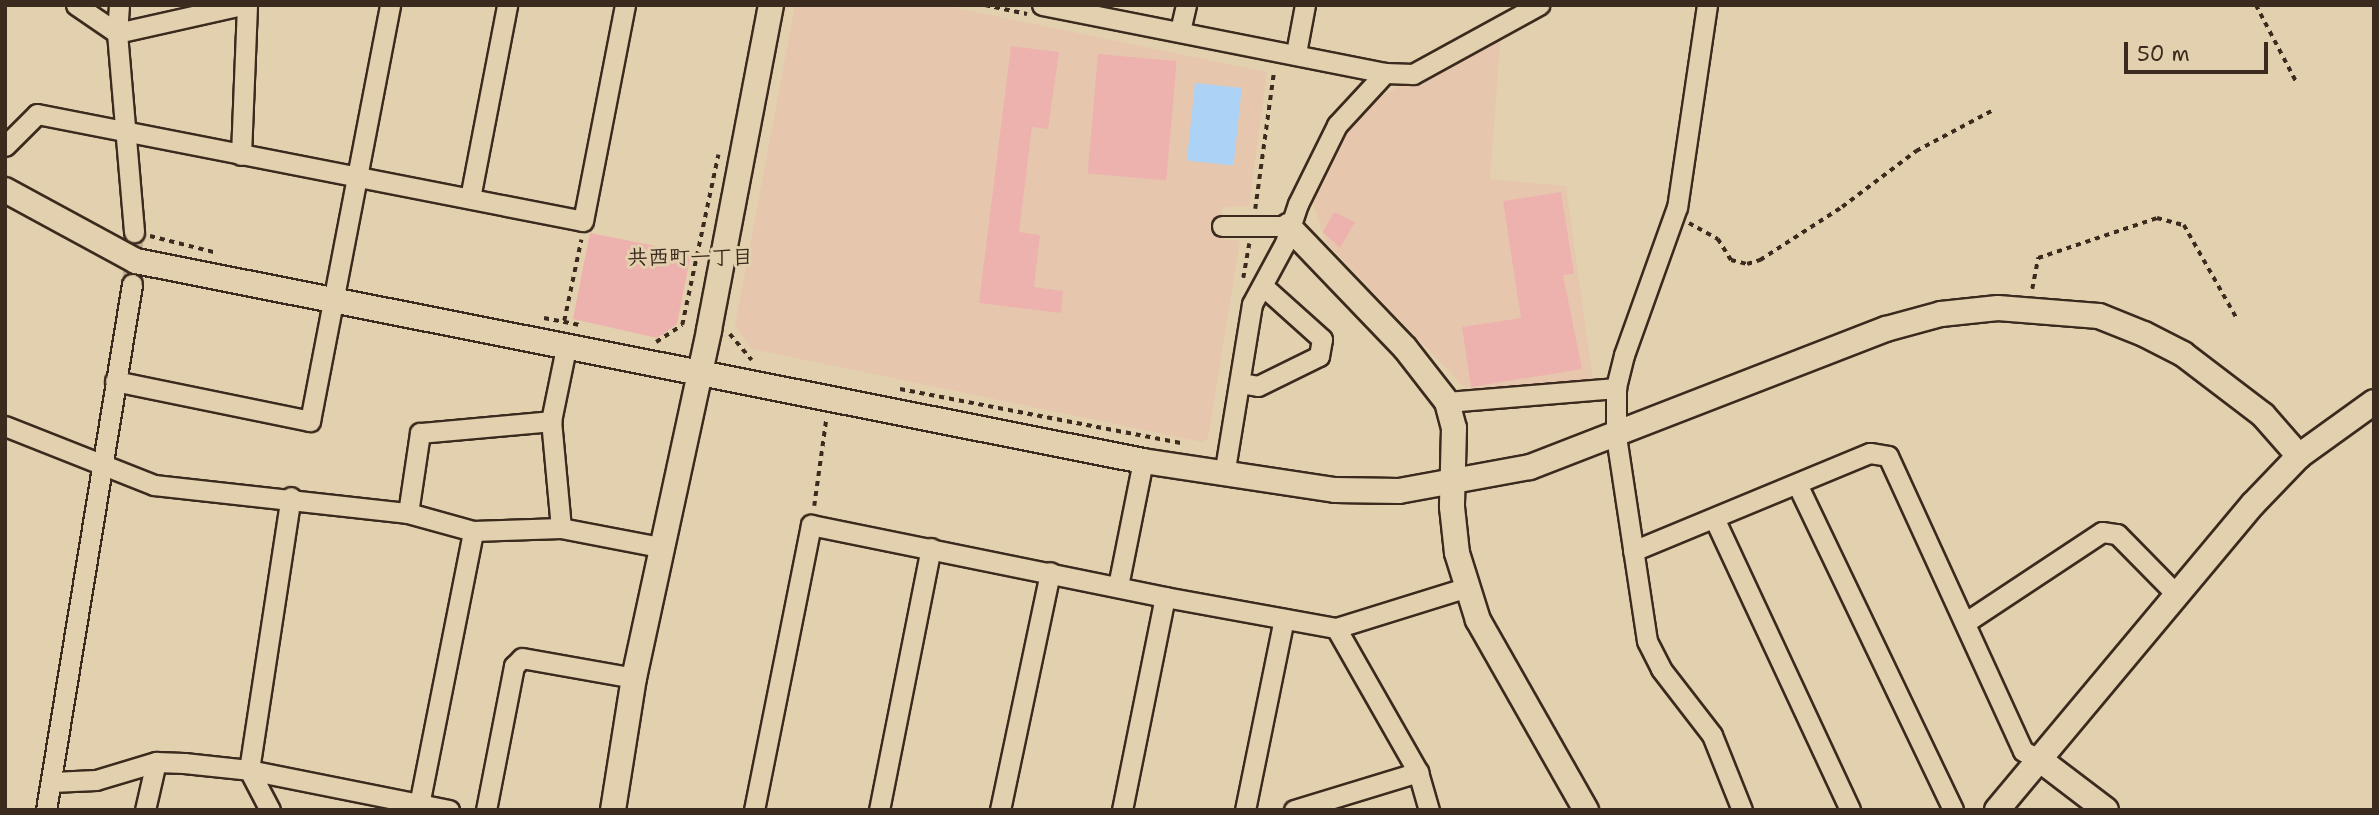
<!DOCTYPE html>
<meta charset="utf-8">
<style>
body{margin:0}
#map{position:relative;width:2379px;height:815px;overflow:hidden;background:#e3d0ae;font-family:"Shantell Sans","Klee One",sans-serif}
div>[style]{position:absolute}
[style*='--x']{left:calc(var(--x)*1px);top:calc(var(--y)*1px);width:calc(var(--w)*1px);rotate:calc(var(--a)*1deg)}
.built>*{inset:0;background:#e6c7ae}
.water>*{inset:0;background:#acd3f6;transform-origin:0 0}
.building>*{inset:0;background:#edb2ae;transform-origin:0 0}
.minor-tunnel>*{height:19px;margin-top:-9.5px;transform-origin:0;background:repeating-linear-gradient(90deg,#c1af91 0 19px,transparent 0 29px)}
.path>*{height:3.5px;margin-top:-1.75px;transform-origin:0;background:repeating-linear-gradient(90deg,#3b2a1e 0 5px,transparent 0 10px)}
.roads{filter:drop-shadow(2px 0 #3b2a1e) drop-shadow(-2px 0 #3b2a1e) drop-shadow(0 2px #3b2a1e) drop-shadow(0 -2px #3b2a1e)}
.minor>*{height:19px;margin:-9.5px;padding:0 9.5px;transform-origin:9.5px;border-radius:9.5px;background:#e3d0ae}
.tertiary>*{height:24px;margin:-12px;padding:0 12px;transform-origin:12px;border-radius:12px;background:#e3d0ae}
span{translate:-50% -50%;white-space:nowrap;text-align:center;line-height:1.15;-webkit-text-stroke:6px #e3d0ae;paint-order:stroke}
.neighbourhood-label{font-size:21px;color:#3b2a1e;font-weight:700}
.frame{position:absolute;inset:0;border:7px solid #3b2a1e;pointer-events:none}
.scale{position:absolute;left:2124px;top:42px;width:144px;height:32px;box-sizing:border-box;border:4px solid #3b2a1e;border-top:0;padding-left:9px;font-size:21px;line-height:24px;white-space:nowrap;color:#3b2a1e;-webkit-text-stroke:5px #e3d0ae;paint-order:stroke}
</style>
<div id="map">
<div class="built">
<i style="clip-path:polygon(795px 5px,942px 5px,1267px 72px,1249px 206px,1222px 207px,1224px 239px,1240px 241px,1208px 438px,1202px 442px,752px 349px,735px 326px)"></i>
<i style="clip-path:polygon(1501px 33px,1490px 179px,1566px 186px,1593px 381px,1476px 392px,1463px 386px,1325px 241px,1314px 206px,1307px 201px,1348px 125px,1366px 104px)"></i>
</div>
<div class="water">
<i style="left:1195px;top:83px;width:47px;height:78px;rotate:6deg"></i>
</div>
<div class="building">
<i style="clip-path:polygon(1011px 46px,1059px 52px,1048px 129px,1032px 127px,1019px 232px,1040px 235px,1034px 287px,1063px 291px,1061px 313px,979px 303px)"></i>
<i style="left:1098px;top:54px;width:79px;height:120px;rotate:5deg"></i>
<i style="clip-path:polygon(1561px 192px,1574px 274px,1563px 275px,1582px 369px,1471px 387px,1462px 327px,1521px 318px,1503px 201px)"></i>
<i style="clip-path:polygon(1334px 212px,1355px 222px,1340px 248px,1323px 232px)"></i>
<i style="clip-path:polygon(590px 233px,691px 253px,677px 324px,657px 338px,573px 319px)"></i>
</div>
<div class="minor-tunnel">
<i style="--x:132;--y:284;--w:52;--a:-87.8"></i>
</div>
<div class="path">
<i style="--x:985;--y:5;--w:43;--a:12.1"></i>
<i style="--x:2256;--y:5;--w:88;--a:62.3"></i>
<i style="--x:1255;--y:209;--w:139;--a:-82.2"></i>
<i style="--x:1689;--y:223;--w:33;--a:29"></i>
<i style="--x:1718;--y:239;--w:25;--a:58"></i>
<i style="--x:1731;--y:260;--w:16;--a:14"></i>
<i style="--x:1747;--y:264;--w:14;--a:-17"></i>
<i style="--x:1760;--y:260;--w:98;--a:-32.9"></i>
<i style="--x:1842;--y:207;--w:93;--a:-37.1"></i>
<i style="--x:1916;--y:151;--w:89;--a:-28"></i>
<i style="--x:150;--y:236;--w:69;--a:14.2"></i>
<i style="--x:1243;--y:278;--w:35;--a:-80"></i>
<i style="--x:2032;--y:289;--w:32;--a:-79"></i>
<i style="--x:2038;--y:258;--w:126;--a:-18.6"></i>
<i style="--x:2157;--y:218;--w:28;--a:15"></i>
<i style="--x:2184;--y:225;--w:106;--a:60.5"></i>
<i style="--x:544;--y:318;--w:38;--a:11"></i>
<i style="--x:564;--y:321;--w:83;--a:-78.1"></i>
<i style="--x:730;--y:334;--w:34;--a:50"></i>
<i style="--x:656;--y:342;--w:31;--a:-33"></i>
<i style="--x:682;--y:325;--w:174;--a:-78"></i>
<i style="--x:900;--y:389;--w:286;--a:10.9"></i>
<i style="--x:814;--y:506;--w:87;--a:-82.1"></i>
</div>
<div class="roads">
<div class="minor">
<i style="--x:76;--y:5;--w:50;--a:34.3"></i>
<i style="--x:117;--y:33;--w:128;--a:-12.6"></i>
<i style="--x:119;--y:5;--w:28;--a:94"></i>
<i style="--x:117;--y:33;--w:200;--a:85.1"></i>
<i style="--x:1042;--y:5;--w:350;--a:11.2"></i>
<i style="--x:1707;--y:5;--w:204;--a:98.4"></i>
<i style="--x:1677;--y:207;--w:157;--a:109.7"></i>
<i style="--x:1624;--y:355;--w:34;--a:104"></i>
<i style="--x:1616;--y:388;--w:48;--a:90"></i>
<i style="--x:1616;--y:436;--w:207;--a:81.4"></i>
<i style="--x:1647;--y:641;--w:31;--a:63"></i>
<i style="--x:1661;--y:669;--w:83;--a:52.3"></i>
<i style="--x:1712;--y:735;--w:81;--a:68.2"></i>
<i style="--x:1180;--y:31;--w:27;--a:-77"></i>
<i style="--x:1296;--y:53;--w:49;--a:-79.4"></i>
<i style="--x:5;--y:146;--w:45;--a:-45"></i>
<i style="--x:37;--y:114;--w:556;--a:11.09"></i>
<i style="--x:583;--y:221;--w:220;--a:-79"></i>
<i style="--x:241;--y:155;--w:150;--a:-87.7"></i>
<i style="--x:470;--y:198;--w:197;--a:-79.1"></i>
<i style="--x:1222;--y:226;--w:66;--a:0"></i>
<i style="--x:115;--y:381;--w:199;--a:11.6"></i>
<i style="--x:310;--y:421;--w:424;--a:-79.1"></i>
<i style="--x:1240;--y:383;--w:18;--a:9"></i>
<i style="--x:1258;--y:386;--w:68;--a:-26.2"></i>
<i style="--x:1319;--y:356;--w:17;--a:-80"></i>
<i style="--x:1322;--y:339;--w:79;--a:-138.1"></i>
<i style="--x:1447;--y:402;--w:170;--a:-4.7"></i>
<i style="--x:5;--y:426;--w:160;--a:21.6"></i>
<i style="--x:154;--y:485;--w:256;--a:6.3"></i>
<i style="--x:408;--y:513;--w:67;--a:15.5"></i>
<i style="--x:473;--y:531;--w:88;--a:-2"></i>
<i style="--x:561;--y:528;--w:101;--a:10.9"></i>
<i style="--x:1224;--y:475;--w:173;--a:-80.7"></i>
<i style="--x:1252;--y:304;--w:69;--a:-61.6"></i>
<i style="--x:1285;--y:243;--w:41;--a:-71.6"></i>
<i style="--x:1298;--y:204;--w:88;--a:-63.7"></i>
<i style="--x:1337;--y:125;--w:71;--a:-47.3"></i>
<i style="--x:1385;--y:73;--w:28;--a:2"></i>
<i style="--x:1413;--y:74;--w:144;--a:-28.7"></i>
<i style="--x:1798;--y:486;--w:359;--a:64.4"></i>
<i style="--x:408;--y:513;--w:81;--a:-81.5"></i>
<i style="--x:420;--y:433;--w:132;--a:-5.2"></i>
<i style="--x:1714;--y:518;--w:322;--a:65"></i>
<i style="--x:561;--y:528;--w:107;--a:-95.3"></i>
<i style="--x:551;--y:421;--w:75;--a:-78.4"></i>
<i style="--x:1633;--y:551;--w:256;--a:-22.5"></i>
<i style="--x:1870;--y:453;--w:18;--a:9"></i>
<i style="--x:1888;--y:456;--w:324;--a:65.4"></i>
<i style="--x:2023;--y:751;--w:18;--a:27"></i>
<i style="--x:1118;--y:586;--w:127;--a:-78.7"></i>
<i style="--x:1966;--y:622;--w:163;--a:-33.5"></i>
<i style="--x:2102;--y:532;--w:15;--a:8"></i>
<i style="--x:2117;--y:534;--w:83;--a:45.5"></i>
<i style="--x:1336;--y:628;--w:166;--a:60.3"></i>
<i style="--x:1418;--y:772;--w:40;--a:74"></i>
<i style="--x:52;--y:782;--w:44;--a:-2.6"></i>
<i style="--x:96;--y:780;--w:63;--a:-16.7"></i>
<i style="--x:156;--y:762;--w:28;--a:2"></i>
<i style="--x:184;--y:763;--w:65;--a:6.1"></i>
<i style="--x:249;--y:770;--w:204;--a:11.3"></i>
<i style="--x:46;--y:810;--w:533;--a:-80.71"></i>
<i style="--x:145;--y:810;--w:49;--a:-77.1"></i>
<i style="--x:270;--y:810;--w:45;--a:-117.7"></i>
<i style="--x:249;--y:770;--w:276;--a:-81.3"></i>
<i style="--x:418;--y:810;--w:284;--a:-78.8"></i>
<i style="--x:486;--y:810;--w:147;--a:-79"></i>
<i style="--x:514;--y:666;--w:11;--a:-45"></i>
<i style="--x:522;--y:658;--w:114;--a:10.1"></i>
<i style="--x:754;--y:810;--w:291;--a:-78.7"></i>
<i style="--x:811;--y:525;--w:361;--a:11.5"></i>
<i style="--x:879;--y:810;--w:267;--a:-78.8"></i>
<i style="--x:1000;--y:810;--w:243;--a:-78.1"></i>
<i style="--x:1122;--y:810;--w:217;--a:-78.6"></i>
<i style="--x:1165;--y:597;--w:174;--a:10.3"></i>
<i style="--x:1336;--y:628;--w:138;--a:-17.3"></i>
<i style="--x:1245;--y:810;--w:195;--a:-78.5"></i>
<i style="--x:1294;--y:810;--w:130;--a:-17"></i>
</div>
<div class="tertiary">
<i style="--x:5;--y:190;--w:149;--a:28.5"></i>
<i style="--x:136;--y:261;--w:1027;--a:11.23"></i>
<i style="--x:1143;--y:461;--w:194;--a:8.6"></i>
<i style="--x:1335;--y:490;--w:64;--a:0.9"></i>
<i style="--x:1399;--y:491;--w:133;--a:-10.4"></i>
<i style="--x:1530;--y:467;--w:382;--a:-21.2"></i>
<i style="--x:1886;--y:329;--w:57;--a:-15.3"></i>
<i style="--x:1941;--y:314;--w:57;--a:-6"></i>
<i style="--x:1998;--y:308;--w:101;--a:4.5"></i>
<i style="--x:2099;--y:316;--w:48;--a:21.8"></i>
<i style="--x:2144;--y:334;--w:44;--a:27.1"></i>
<i style="--x:2183;--y:354;--w:101;--a:37.3"></i>
<i style="--x:2263;--y:415;--w:55;--a:48.7"></i>
<i style="--x:1288;--y:226;--w:169;--a:46.2"></i>
<i style="--x:1405;--y:348;--w:68;--a:52.1"></i>
<i style="--x:1447;--y:402;--w:27;--a:75"></i>
<i style="--x:1454;--y:428;--w:79;--a:91.5"></i>
<i style="--x:1452;--y:507;--w:46;--a:83.8"></i>
<i style="--x:1457;--y:553;--w:70;--a:72.6"></i>
<i style="--x:1478;--y:620;--w:219;--a:60.4"></i>
<i style="--x:2039;--y:759;--w:84;--a:37.3"></i>
<i style="--x:613;--y:810;--w:134;--a:-81"></i>
<i style="--x:634;--y:678;--w:356;--a:-77.8"></i>
<i style="--x:709;--y:330;--w:331;--a:-79.2"></i>
<i style="--x:1997;--y:810;--w:399;--a:-50.1"></i>
<i style="--x:2253;--y:504;--w:66;--a:-46.2"></i>
<i style="--x:2299;--y:456;--w:92;--a:-35.8"></i>
</div>
</div>
<div class="neighbourhood-label">
<span style="left:690px;top:257px">共西町一丁目</span>
</div>
<div class="frame"></div>
<div class="scale">50 m</div>
</div>
